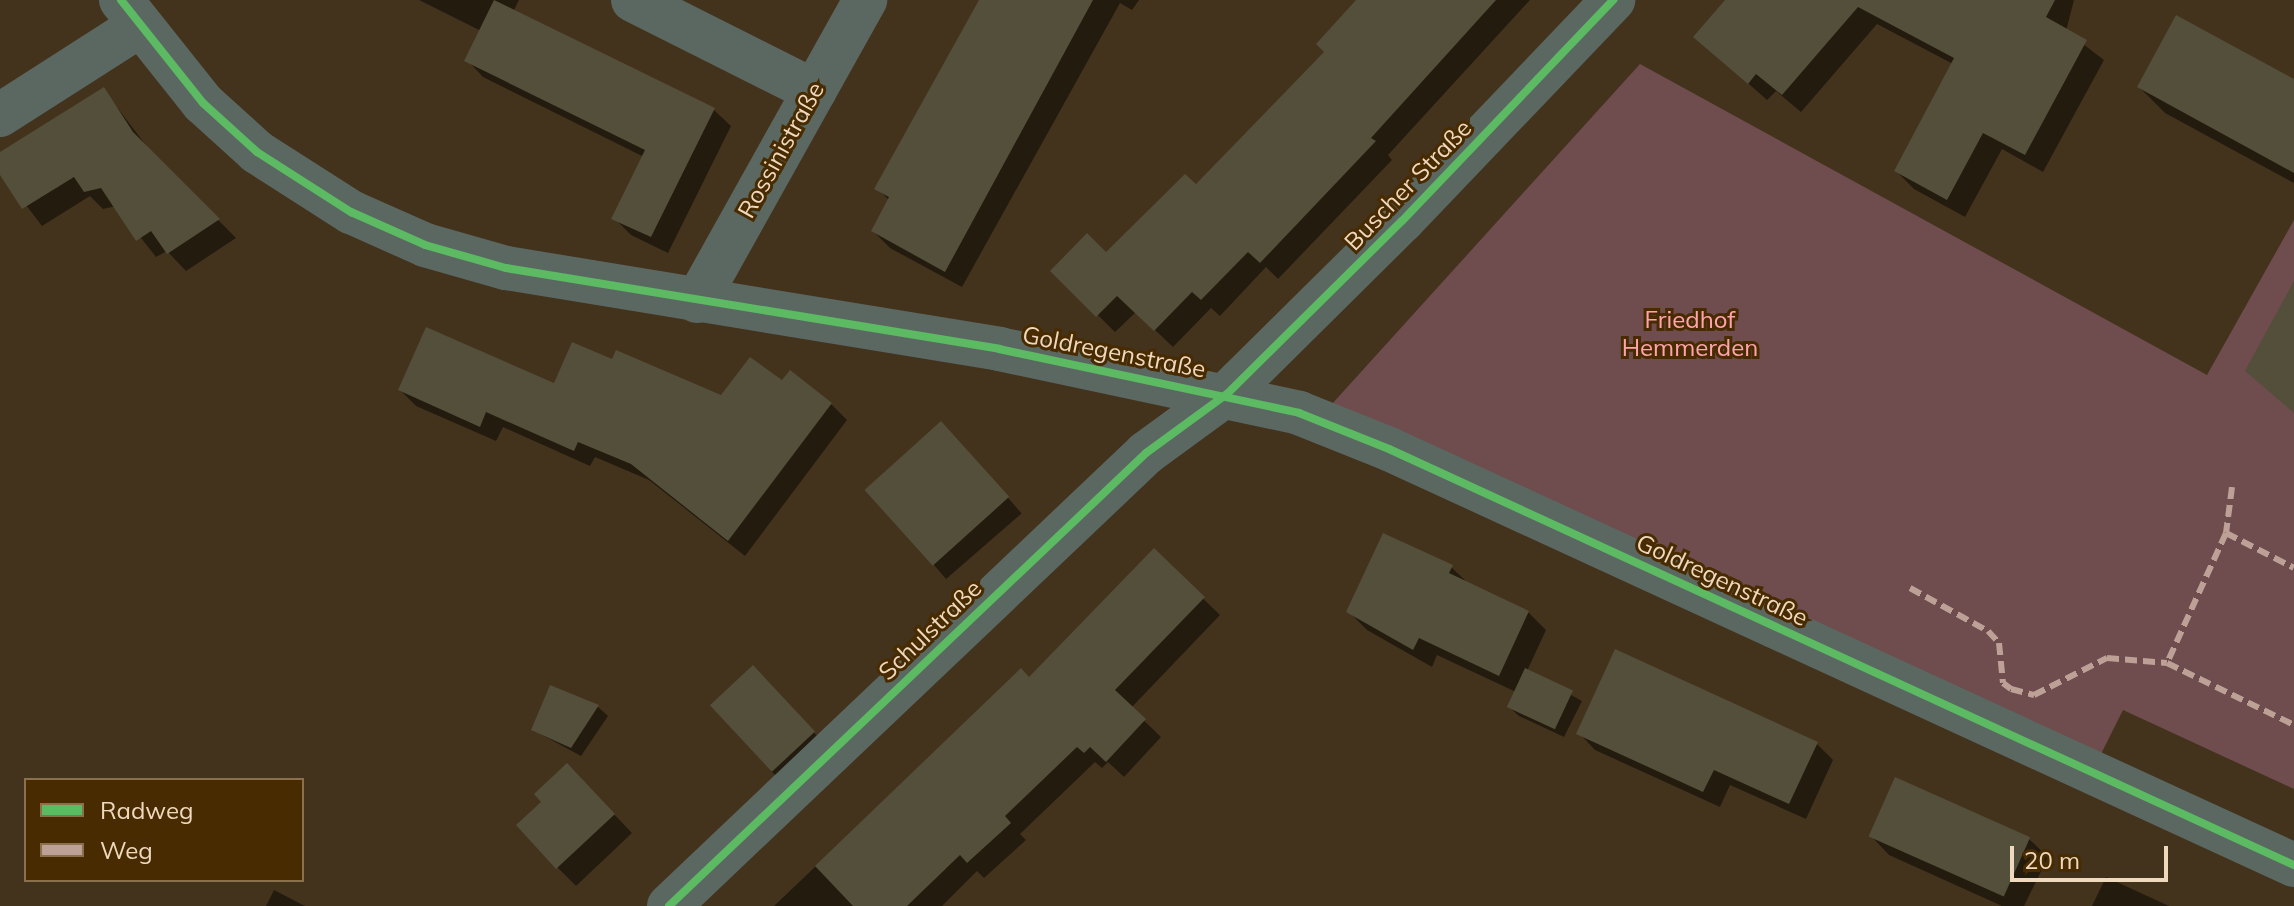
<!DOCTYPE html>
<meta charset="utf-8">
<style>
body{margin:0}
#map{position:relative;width:2294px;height:906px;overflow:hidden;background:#43331c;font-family:Mulish,sans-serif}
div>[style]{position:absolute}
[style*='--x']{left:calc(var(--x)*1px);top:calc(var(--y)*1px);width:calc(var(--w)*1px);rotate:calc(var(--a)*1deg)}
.green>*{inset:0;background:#6f4c4d}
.shadow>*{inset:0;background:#0007;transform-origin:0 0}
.building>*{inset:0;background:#534f3b;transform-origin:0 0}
.minor>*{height:44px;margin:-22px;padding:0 22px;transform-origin:22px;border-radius:22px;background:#5b6862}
.quiet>*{height:6px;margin-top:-3px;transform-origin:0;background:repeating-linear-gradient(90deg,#bda197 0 12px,transparent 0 18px)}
.cycleway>*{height:8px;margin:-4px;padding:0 4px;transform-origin:4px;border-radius:4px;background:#5cba63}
span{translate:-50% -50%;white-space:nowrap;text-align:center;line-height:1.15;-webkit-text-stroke:6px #482b00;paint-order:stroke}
.street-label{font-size:24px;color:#eed8be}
.park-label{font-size:24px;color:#ffa3af}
.legend{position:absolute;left:24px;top:778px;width:280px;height:104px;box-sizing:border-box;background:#482b00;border:2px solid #8a704c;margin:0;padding:10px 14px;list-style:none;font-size:24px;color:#eed8be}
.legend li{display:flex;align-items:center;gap:16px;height:40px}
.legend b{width:40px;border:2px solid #8a704c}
.scale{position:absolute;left:2010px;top:846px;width:158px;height:36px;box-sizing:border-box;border:4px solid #eed8be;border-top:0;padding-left:10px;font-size:24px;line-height:28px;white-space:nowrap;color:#eed8be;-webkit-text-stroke:6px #482b00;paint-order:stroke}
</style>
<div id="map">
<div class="green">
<i style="clip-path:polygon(1640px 64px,2207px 375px,2294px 220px,2294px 789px,2123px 710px,2101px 754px,1332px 404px)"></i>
</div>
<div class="shadow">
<i style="clip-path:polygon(419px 0,519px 0,514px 10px,714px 110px,731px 126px,668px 253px,631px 235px,614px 218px,644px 157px,483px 77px,467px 60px,481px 31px)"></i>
<i style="clip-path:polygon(981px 0,1139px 0,1132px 10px,1120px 3px,962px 287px,890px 248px,873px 231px,890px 201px,877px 188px)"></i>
<i style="clip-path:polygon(1359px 0,1530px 0,1388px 155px,1392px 160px,1278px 279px,1266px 267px,1220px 316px,1211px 308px,1173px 347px,1136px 312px,1115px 332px,1053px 271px,1106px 255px,1196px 187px,1327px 52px)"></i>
<i style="clip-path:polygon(1727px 0,2074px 0,2066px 31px,2104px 60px,2043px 172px,2002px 149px,1965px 217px,1914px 189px,1896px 171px,1953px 64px,1877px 24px,1801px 112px,1776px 91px,1767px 100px,1696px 37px)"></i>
<i style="clip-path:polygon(2294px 81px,2294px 183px,2165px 113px,2139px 87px)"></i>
<i style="clip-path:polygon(104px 90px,151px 152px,236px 238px,186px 271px,167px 251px,156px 257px,116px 206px,103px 209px,90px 196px,42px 226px,0 171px,0 154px)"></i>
<i style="clip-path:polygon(613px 361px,722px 398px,782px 383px,831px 404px,847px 420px,745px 556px,649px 480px,595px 457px,590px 466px,503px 427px,496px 441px,416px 406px,400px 390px,555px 385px)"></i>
<i style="left:956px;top:438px;width:100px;height:100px;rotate:49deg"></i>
<i style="clip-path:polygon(1154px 551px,1220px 615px,1131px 708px,1161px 737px,1124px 777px,1108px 762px,1102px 768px,1095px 762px,1020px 834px,1026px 840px,984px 878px,977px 871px,942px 906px,774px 906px,1021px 671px,1030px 680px)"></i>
<i style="clip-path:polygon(1451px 567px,1470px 585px,1528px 612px,1546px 630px,1527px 671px,1582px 701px,1564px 737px,1519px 716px,1509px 707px,1516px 692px,1437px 655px,1432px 667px,1367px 630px,1349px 612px)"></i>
<i style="clip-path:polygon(768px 682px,828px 748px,786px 786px,771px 771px)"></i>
<i style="clip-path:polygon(551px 688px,598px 707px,608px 716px,581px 756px,533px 730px)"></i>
<i style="clip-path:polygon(1579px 733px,1817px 744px,1833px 760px,1806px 819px,1730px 785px,1720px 807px,1595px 750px)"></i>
<i style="clip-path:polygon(586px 785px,632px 833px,576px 886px,557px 867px)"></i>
<i style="clip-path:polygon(1871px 836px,2029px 839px,2048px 857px,2024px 906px,2002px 906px,1889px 855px)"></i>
<i style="clip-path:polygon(2106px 877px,2169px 906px,2092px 906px)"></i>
<i style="clip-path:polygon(274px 890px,305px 906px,266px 906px)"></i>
</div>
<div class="building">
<i style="clip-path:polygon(494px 0,715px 108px,651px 237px,611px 219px,645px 150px,464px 61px)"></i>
<i style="clip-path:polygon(979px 0,1093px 0,945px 272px,871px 231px,889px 197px,874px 189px)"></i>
<i style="clip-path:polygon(1356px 0,1496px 0,1371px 138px,1376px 141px,1260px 263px,1248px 252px,1201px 300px,1192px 292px,1154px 331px,1117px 296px,1096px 317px,1050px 271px,1087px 233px,1106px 252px,1185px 174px,1196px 184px,1324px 52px,1316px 44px)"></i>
<i style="clip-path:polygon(1725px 0,2055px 0,2046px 17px,2087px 40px,2025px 155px,1983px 133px,1947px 200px,1894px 171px,1954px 58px,1858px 7px,1782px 95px,1756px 74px,1748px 84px,1693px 37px)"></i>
<i style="clip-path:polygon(2176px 15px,2294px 79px,2294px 173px,2137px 87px)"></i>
<i style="clip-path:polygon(104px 87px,133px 132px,220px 219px,167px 254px,151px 231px,136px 241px,101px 188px,84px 192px,74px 177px,22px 209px,0 175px,0 152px)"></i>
<i style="clip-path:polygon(2294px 281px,2294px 413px,2245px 371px)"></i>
<i style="clip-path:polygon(426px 327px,554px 383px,572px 342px,612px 359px,616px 350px,721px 395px,750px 357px,782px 380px,790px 370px,832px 403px,728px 541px,631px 464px,578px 442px,574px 451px,486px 412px,480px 427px,398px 390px)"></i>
<i style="left:941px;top:421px;width:102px;height:103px;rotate:48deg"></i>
<i style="clip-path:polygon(1383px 533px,1453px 565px,1449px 573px,1529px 611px,1499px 676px,1419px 638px,1413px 650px,1346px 612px)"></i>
<i style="clip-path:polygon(1154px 548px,1205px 597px,1115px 690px,1146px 719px,1106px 762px,1090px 747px,1084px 753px,1077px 747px,1005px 816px,1011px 823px,967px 863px,960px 855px,907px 906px,853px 906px,815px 866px,1021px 668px,1029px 677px)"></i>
<i style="clip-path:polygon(1615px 649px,1818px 742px,1789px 804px,1714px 770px,1703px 792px,1576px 734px)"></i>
<i style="left:753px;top:665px;width:91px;height:59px;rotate:47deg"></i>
<i style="left:1525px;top:668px;width:53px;height:43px;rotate:25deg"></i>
<i style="clip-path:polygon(550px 685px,599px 705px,571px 748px,531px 730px)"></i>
<i style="clip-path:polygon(567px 763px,615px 814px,556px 869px,516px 825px,541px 802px,534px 794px)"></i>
<i style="left:1895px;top:777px;width:148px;height:65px;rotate:24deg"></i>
</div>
<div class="minor">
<i style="--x:121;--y:0;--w:132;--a:51.5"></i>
<i style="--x:203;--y:103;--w:73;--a:42.2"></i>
<i style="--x:257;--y:152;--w:112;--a:32.6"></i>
<i style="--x:351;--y:212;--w:81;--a:24"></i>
<i style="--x:425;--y:245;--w:84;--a:15.9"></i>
<i style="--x:506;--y:268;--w:500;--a:9.3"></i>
<i style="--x:999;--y:349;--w:307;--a:12"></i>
<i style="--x:1299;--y:413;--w:97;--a:21.8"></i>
<i style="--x:1389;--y:449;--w:996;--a:24.69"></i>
<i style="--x:633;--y:0;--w:203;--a:26.7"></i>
<i style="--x:0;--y:115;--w:165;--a:-32.6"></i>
<i style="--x:697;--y:301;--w:345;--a:-60.8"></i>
<i style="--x:669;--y:906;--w:658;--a:-43.52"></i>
<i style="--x:1146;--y:453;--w:100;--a:-36.1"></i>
<i style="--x:1227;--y:394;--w:246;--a:-44.7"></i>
<i style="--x:1402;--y:221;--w:306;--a:-46.3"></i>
</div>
<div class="quiet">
<i style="--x:2232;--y:487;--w:46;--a:97.4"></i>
<i style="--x:2226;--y:533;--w:143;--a:114.4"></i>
<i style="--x:2167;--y:663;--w:141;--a:26"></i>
<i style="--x:2226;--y:533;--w:76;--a:27.2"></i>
<i style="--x:1910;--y:588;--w:89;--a:28.9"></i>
<i style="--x:1988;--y:631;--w:16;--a:47"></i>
<i style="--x:1999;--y:643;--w:40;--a:84.3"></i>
<i style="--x:2003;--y:683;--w:10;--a:37"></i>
<i style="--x:2011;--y:689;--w:24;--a:15"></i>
<i style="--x:2034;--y:695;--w:82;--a:-26.9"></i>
<i style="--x:2107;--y:658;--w:60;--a:4.8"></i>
</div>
<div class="cycleway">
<i style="--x:121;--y:0;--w:132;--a:51.5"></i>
<i style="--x:203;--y:103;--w:73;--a:42.2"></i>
<i style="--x:257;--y:152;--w:112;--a:32.6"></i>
<i style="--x:351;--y:212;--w:81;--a:24"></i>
<i style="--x:425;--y:245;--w:84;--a:15.9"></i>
<i style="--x:506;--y:268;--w:500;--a:9.3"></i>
<i style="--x:999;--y:349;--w:307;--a:12"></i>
<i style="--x:1299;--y:413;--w:97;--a:21.8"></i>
<i style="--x:1389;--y:449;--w:996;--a:24.69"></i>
<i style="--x:669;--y:906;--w:658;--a:-43.52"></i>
<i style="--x:1146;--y:453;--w:100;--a:-36.1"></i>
<i style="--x:1227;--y:394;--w:246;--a:-44.7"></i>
<i style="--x:1402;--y:221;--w:306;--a:-46.3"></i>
</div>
<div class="street-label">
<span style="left:781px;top:150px;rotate:-61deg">Rossinistraße</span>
<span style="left:1408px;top:185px;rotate:-46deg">Buscher Straße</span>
<span style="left:1114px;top:352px;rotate:11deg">Goldregenstraße</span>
<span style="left:1722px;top:580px;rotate:25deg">Goldregenstraße</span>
<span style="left:930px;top:630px;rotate:-44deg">Schulstraße</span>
</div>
<div class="park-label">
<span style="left:1690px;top:334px">Friedhof<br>Hemmerden</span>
</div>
<ul class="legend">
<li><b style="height:10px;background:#5cba63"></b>Radweg</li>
<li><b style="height:10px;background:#bda197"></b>Weg</li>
</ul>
<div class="scale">20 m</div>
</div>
